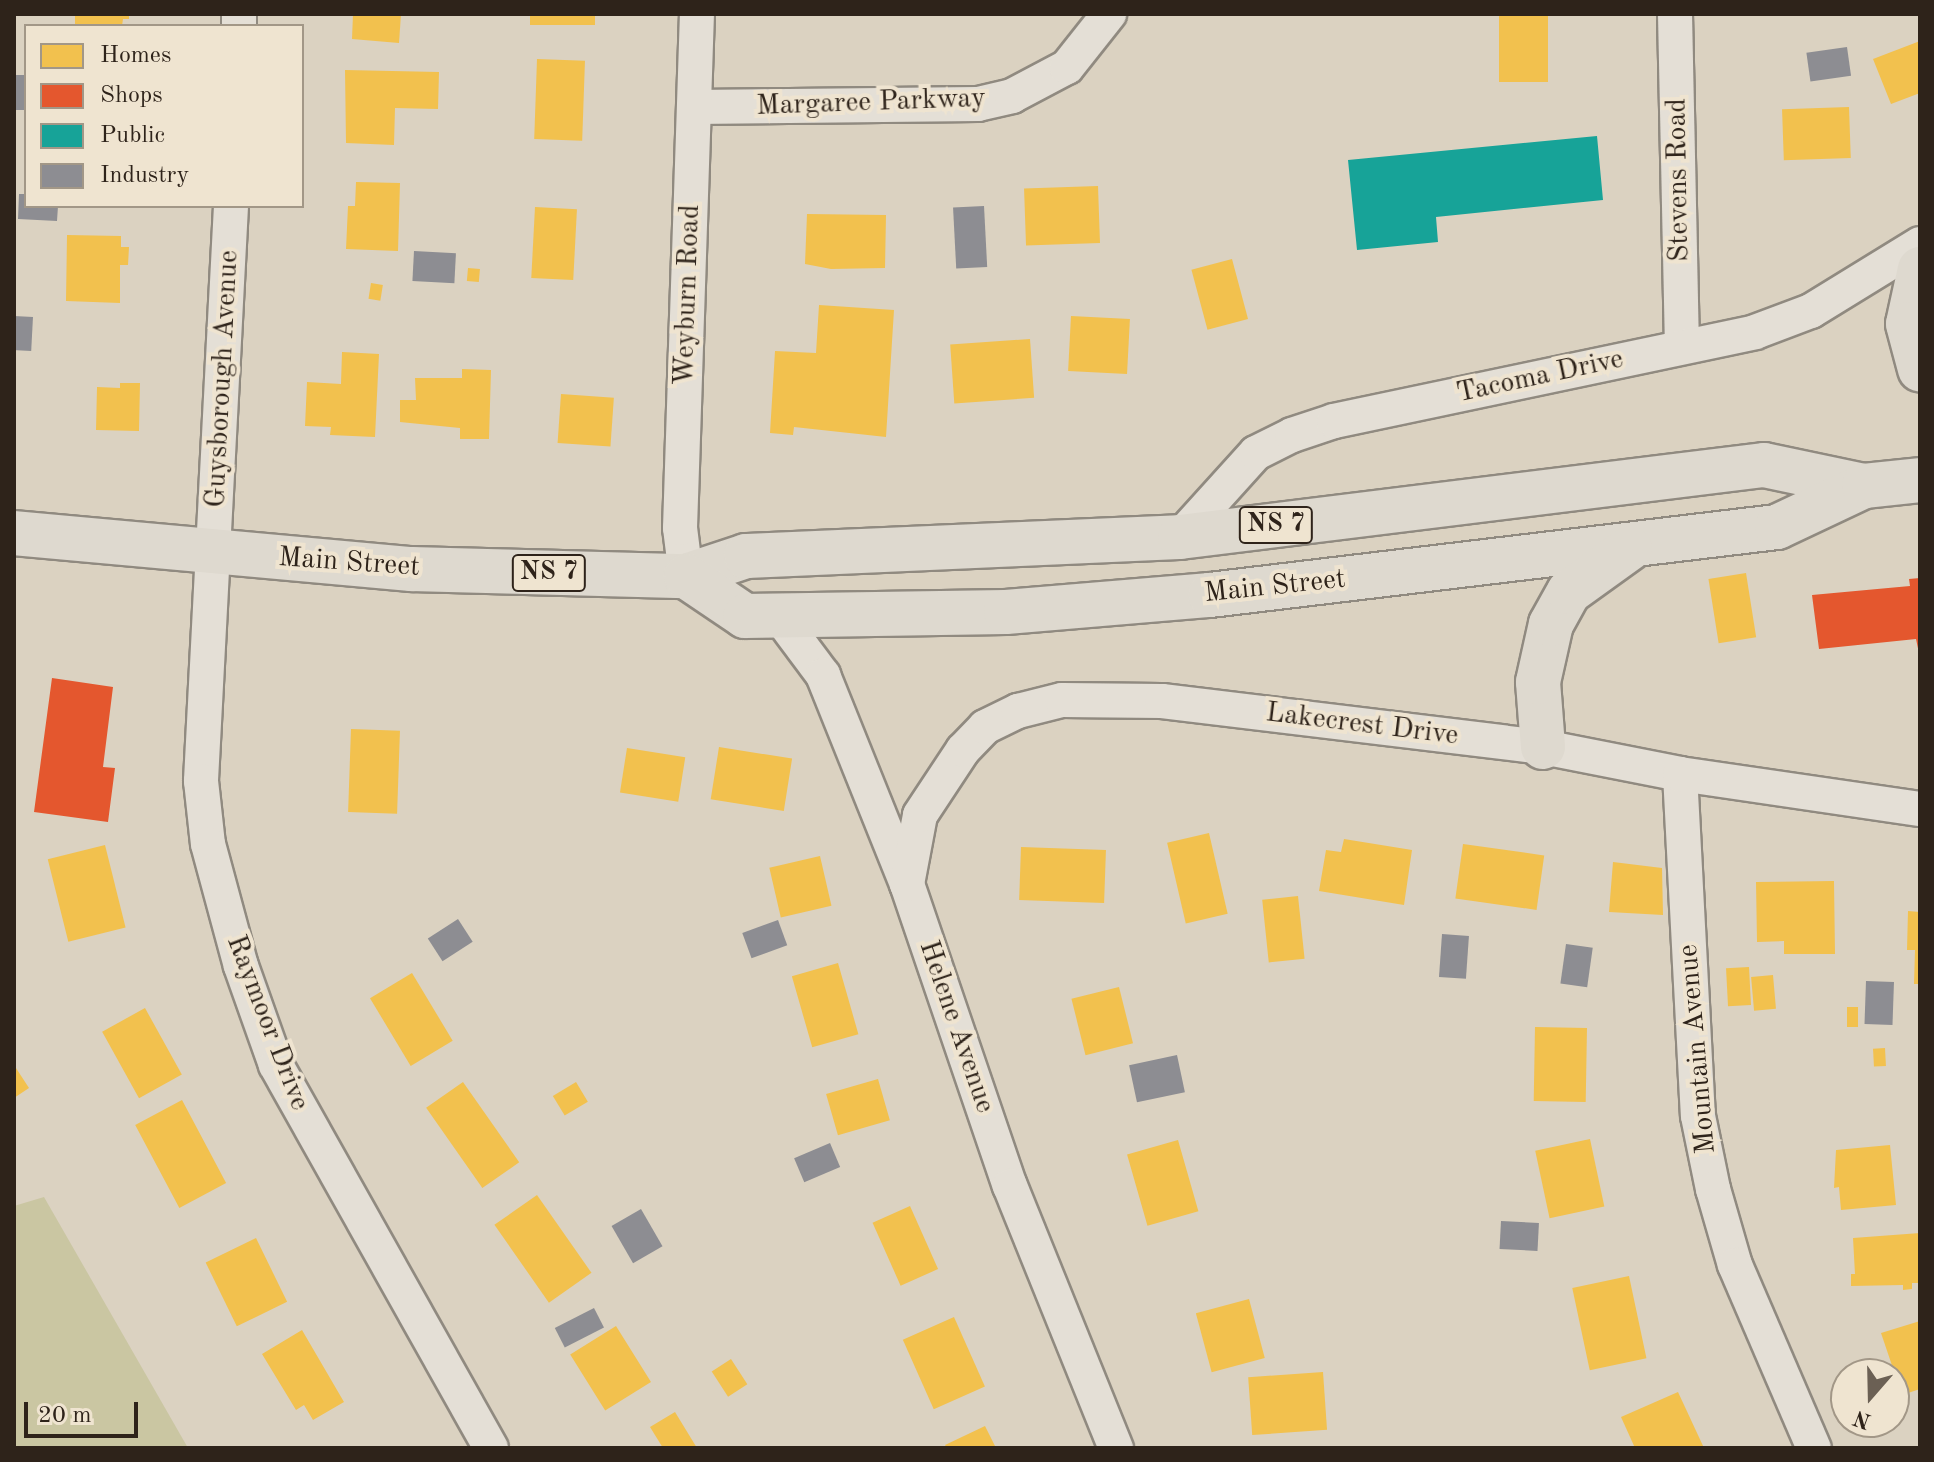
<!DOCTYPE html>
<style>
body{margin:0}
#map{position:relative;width:1934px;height:1462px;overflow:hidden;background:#dbd2c1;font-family:"Old Standard TT",serif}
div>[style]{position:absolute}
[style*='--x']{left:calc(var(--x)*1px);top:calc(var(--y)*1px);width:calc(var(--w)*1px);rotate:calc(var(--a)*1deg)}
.green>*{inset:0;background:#cac6a2}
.homes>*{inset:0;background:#f2c14e;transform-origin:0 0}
.shops>*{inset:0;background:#e4572e}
.public>*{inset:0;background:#17a398}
.industry>*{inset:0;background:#8d8d92;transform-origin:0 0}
.roads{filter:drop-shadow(2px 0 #908a80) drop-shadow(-2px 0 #908a80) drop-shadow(0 2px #908a80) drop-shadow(0 -2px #908a80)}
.street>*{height:34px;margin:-17px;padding:0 17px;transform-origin:17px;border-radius:17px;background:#e4dfd6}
.primary>*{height:44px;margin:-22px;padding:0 22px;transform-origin:22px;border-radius:22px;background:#ded9cf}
span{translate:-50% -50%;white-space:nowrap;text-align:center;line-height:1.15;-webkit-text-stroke:8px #efe4d0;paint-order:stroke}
.shield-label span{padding:2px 6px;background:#efe4d0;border:2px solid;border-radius:6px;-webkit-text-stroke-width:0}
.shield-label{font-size:26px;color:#2e231a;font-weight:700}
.street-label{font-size:28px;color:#2e231a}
.frame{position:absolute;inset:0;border:16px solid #2e231a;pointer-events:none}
.legend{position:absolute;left:24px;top:24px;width:280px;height:184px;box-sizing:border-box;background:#efe4d0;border:2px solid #a29787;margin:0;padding:10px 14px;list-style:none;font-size:24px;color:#2e231a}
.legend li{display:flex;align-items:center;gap:16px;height:40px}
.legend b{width:40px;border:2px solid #a29787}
.north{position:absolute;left:1830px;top:1358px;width:80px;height:80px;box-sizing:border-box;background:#efe4d0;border:2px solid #a29787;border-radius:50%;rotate:200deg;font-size:22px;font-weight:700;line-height:32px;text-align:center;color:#2e231a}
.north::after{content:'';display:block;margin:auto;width:28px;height:36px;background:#6b6054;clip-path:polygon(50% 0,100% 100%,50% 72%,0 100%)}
.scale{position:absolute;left:24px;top:1402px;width:114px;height:36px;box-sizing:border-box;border:4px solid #2e231a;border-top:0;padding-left:10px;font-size:24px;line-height:28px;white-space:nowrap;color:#2e231a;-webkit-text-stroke:6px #efe4d0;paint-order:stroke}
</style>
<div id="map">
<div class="green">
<i style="clip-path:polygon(44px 1197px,188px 1448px,14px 1448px,14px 1206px)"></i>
</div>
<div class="homes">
<i style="clip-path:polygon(75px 14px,129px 14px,129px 19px,123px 19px,122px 26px,75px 26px)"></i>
<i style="clip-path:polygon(353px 14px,401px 14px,399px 43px,352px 39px)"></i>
<i style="left:530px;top:14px;width:65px;height:11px"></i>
<i style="left:1499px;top:14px;width:49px;height:68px"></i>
<i style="clip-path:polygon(1920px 41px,1920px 93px,1891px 104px,1873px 59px)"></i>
<i style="left:537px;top:59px;width:48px;height:80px;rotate:2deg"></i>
<i style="clip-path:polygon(345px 70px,439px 72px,438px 109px,395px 108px,394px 145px,346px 143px)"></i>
<i style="left:1849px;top:107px;width:51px;height:67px;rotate:88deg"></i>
<i style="clip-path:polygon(356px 182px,400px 183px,398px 251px,346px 249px,348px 206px,355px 206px)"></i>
<i style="left:1098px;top:186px;width:57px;height:74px;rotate:88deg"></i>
<i style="left:535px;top:207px;width:42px;height:71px;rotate:3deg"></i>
<i style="clip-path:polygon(807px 214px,886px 215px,885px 268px,831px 269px,805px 264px)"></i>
<i style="clip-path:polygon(67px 235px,121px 236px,121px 247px,129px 247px,128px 265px,120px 265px,120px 303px,66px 301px)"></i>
<i style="left:1232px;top:259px;width:62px;height:42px;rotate:75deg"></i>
<i style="left:468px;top:268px;width:12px;height:13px;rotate:5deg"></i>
<i style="left:371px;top:283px;width:12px;height:16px;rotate:9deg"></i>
<i style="clip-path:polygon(819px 305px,894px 310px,886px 437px,794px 427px,793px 435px,770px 433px,775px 351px,816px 353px)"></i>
<i style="left:1071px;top:316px;width:59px;height:55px;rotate:3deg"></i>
<i style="left:1030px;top:339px;width:59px;height:80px;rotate:86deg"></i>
<i style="clip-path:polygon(342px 352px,379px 354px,375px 437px,330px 435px,331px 427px,305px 426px,307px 382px,341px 384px)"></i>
<i style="clip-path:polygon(462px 369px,491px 370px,489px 439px,460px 439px,460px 428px,400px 422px,400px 400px,416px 400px,415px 378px,462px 378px)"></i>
<i style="clip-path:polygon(120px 383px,140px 383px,139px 431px,96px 430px,97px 387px,120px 388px)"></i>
<i style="left:561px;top:394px;width:53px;height:49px;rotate:4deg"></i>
<i style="left:1746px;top:573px;width:65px;height:38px;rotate:81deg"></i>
<i style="left:351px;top:729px;width:49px;height:83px;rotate:2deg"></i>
<i style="left:719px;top:747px;width:74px;height:53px;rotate:9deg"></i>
<i style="left:627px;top:748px;width:59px;height:45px;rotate:9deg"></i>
<i style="left:1209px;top:833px;width:83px;height:43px;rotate:77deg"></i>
<i style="clip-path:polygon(1344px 839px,1412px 850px,1404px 905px,1319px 891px,1326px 850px,1341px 852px)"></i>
<i style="left:1463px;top:844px;width:82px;height:55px;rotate:8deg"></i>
<i style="left:105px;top:845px;width:85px;height:59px;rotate:76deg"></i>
<i style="left:1021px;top:847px;width:85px;height:53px;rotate:2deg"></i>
<i style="left:820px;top:856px;width:51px;height:52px;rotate:77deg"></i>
<i style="clip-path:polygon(1613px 862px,1662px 868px,1663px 915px,1609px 912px)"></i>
<i style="clip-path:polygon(1834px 881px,1835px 954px,1784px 954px,1784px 941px,1757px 942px,1756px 882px)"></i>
<i style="left:1298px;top:896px;width:63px;height:36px;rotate:84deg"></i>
<i style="clip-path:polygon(1908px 911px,1920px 912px,1920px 984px,1914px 984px,1915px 950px,1907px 950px)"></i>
<i style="left:838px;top:963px;width:74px;height:48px;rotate:74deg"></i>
<i style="left:1749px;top:967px;width:38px;height:23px;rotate:87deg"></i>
<i style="left:412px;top:973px;width:79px;height:49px;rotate:59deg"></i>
<i style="left:1773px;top:975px;width:34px;height:22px;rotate:85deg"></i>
<i style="left:1119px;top:987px;width:58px;height:49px;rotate:76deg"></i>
<i style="left:1847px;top:1007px;width:11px;height:20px"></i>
<i style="left:145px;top:1008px;width:76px;height:49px;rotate:61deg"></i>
<i style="left:1535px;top:1027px;width:52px;height:74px;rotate:1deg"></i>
<i style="left:1885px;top:1048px;width:18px;height:12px;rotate:87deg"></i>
<i style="clip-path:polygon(14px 1065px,29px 1088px,14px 1098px)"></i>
<i style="left:878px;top:1079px;width:43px;height:54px;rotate:74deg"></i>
<i style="left:463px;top:1082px;width:98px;height:45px;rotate:55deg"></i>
<i style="left:576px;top:1082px;width:23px;height:27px;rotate:59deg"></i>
<i style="left:182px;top:1100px;width:94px;height:53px;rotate:62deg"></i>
<i style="left:1590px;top:1139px;width:69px;height:56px;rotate:78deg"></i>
<i style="left:1178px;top:1140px;width:74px;height:53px;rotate:74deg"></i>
<i style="clip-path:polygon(1890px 1145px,1896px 1205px,1841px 1210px,1839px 1187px,1834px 1188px,1836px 1150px)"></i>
<i style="left:537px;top:1195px;width:95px;height:52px;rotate:55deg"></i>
<i style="left:910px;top:1206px;width:69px;height:41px;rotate:66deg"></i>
<i style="clip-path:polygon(1920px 1233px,1920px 1283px,1912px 1283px,1912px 1289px,1903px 1290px,1903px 1285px,1851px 1286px,1851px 1274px,1855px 1274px,1853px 1238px)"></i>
<i style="left:256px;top:1238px;width:71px;height:56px;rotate:64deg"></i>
<i style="left:1629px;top:1276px;width:84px;height:58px;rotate:78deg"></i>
<i style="left:1249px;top:1299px;width:61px;height:55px;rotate:75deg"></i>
<i style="left:954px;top:1317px;width:76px;height:56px;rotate:66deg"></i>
<i style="clip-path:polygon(1920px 1321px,1920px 1389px,1902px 1395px,1881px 1333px)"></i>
<i style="left:616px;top:1326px;width:66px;height:54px;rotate:58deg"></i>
<i style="clip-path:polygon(302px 1330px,344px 1402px,313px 1420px,304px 1405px,296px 1410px,262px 1354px)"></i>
<i style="left:731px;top:1359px;width:30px;height:23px;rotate:57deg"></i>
<i style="left:1323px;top:1372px;width:58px;height:75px;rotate:86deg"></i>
<i style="clip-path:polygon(1678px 1392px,1704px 1448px,1635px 1448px,1621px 1417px)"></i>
<i style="clip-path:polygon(675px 1412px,697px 1448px,663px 1448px,650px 1427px)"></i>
<i style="clip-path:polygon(985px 1426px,996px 1448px,947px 1448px,945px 1445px)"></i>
</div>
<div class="shops">
<i style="clip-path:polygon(1920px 578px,1920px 658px,1916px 639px,1819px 649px,1812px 595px,1910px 586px,1909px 579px)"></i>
<i style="clip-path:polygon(52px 678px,113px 687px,103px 767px,115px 768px,108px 822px,34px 812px)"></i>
</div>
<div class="public">
<i style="clip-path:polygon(1597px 136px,1603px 200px,1436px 217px,1438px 242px,1357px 250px,1348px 160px)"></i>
</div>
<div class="industry">
<i style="left:1847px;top:47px;width:29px;height:41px;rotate:82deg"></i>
<i style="left:14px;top:75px;width:12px;height:35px"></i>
<i style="clip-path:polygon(19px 194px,26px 194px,26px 206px,58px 206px,57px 221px,18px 219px)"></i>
<i style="left:984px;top:206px;width:61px;height:31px;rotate:87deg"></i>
<i style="left:414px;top:251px;width:42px;height:30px;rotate:3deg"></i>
<i style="left:14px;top:316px;width:19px;height:34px;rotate:3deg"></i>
<i style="left:458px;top:919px;width:27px;height:36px;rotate:57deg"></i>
<i style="left:778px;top:920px;width:27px;height:38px;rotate:70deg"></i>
<i style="left:1442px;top:934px;width:27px;height:43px;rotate:4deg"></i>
<i style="left:1566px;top:944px;width:27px;height:40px;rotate:8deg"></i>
<i style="left:1866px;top:981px;width:28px;height:43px;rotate:2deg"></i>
<i style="left:1177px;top:1055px;width:38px;height:49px;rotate:78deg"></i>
<i style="left:830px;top:1143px;width:26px;height:39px;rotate:67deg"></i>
<i style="left:641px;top:1209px;width:43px;height:34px;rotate:60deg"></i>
<i style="left:1501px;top:1221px;width:38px;height:28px;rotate:3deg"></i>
<i style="left:594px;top:1308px;width:22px;height:44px;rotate:63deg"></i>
</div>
<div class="roads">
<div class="street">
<i style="--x:1675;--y:14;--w:332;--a:88.8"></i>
<i style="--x:239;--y:26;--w:12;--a:-90"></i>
<i style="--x:694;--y:107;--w:284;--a:-0.6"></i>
<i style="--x:978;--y:104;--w:35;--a:-13"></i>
<i style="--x:1012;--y:96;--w:62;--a:-27.8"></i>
<i style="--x:1067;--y:67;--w:68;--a:-51.6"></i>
<i style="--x:231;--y:206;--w:576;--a:92.99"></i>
<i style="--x:201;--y:781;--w:63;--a:83.7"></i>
<i style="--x:208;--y:844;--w:126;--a:74.9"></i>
<i style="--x:241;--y:966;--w:105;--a:70.5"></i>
<i style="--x:276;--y:1065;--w:439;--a:60.7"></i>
<i style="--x:1180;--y:537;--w:113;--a:-47.9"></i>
<i style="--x:1256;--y:453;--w:40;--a:-26.6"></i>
<i style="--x:1292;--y:435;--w:44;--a:-18.4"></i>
<i style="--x:1334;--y:421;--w:430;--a:-11.9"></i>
<i style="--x:1755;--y:332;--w:60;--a:-20.6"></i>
<i style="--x:1811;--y:311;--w:128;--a:-31.6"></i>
<i style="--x:686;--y:576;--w:48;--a:-97.1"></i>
<i style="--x:680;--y:528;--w:514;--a:-88.11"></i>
<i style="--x:779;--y:616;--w:74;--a:53.3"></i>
<i style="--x:823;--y:675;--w:225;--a:68.1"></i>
<i style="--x:907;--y:884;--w:319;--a:71.2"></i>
<i style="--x:1010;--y:1186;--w:283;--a:68"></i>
<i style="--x:1680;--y:774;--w:342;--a:87"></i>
<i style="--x:1698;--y:1116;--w:75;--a:78.4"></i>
<i style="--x:1713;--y:1189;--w:79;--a:73.9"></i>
<i style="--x:1735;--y:1265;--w:199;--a:66.7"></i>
<i style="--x:907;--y:884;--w:70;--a:-79.3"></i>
<i style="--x:920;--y:815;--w:78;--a:-56.5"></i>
<i style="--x:963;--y:750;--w:32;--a:-46"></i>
<i style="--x:985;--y:727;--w:37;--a:-26"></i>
<i style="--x:1018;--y:711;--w:45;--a:-14"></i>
<i style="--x:1062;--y:700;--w:100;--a:0.6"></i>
<i style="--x:1162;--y:701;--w:384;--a:6.9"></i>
<i style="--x:1543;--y:747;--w:140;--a:11.1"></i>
<i style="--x:1680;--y:774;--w:243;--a:8.3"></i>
</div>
<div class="primary">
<i style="--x:1920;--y:269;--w:56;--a:102.3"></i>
<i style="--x:1908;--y:324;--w:47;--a:75.1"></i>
<i style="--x:14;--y:533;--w:399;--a:5.2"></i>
<i style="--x:411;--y:569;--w:275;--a:1.5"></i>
<i style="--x:686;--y:576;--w:63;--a:-18.4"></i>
<i style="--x:746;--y:556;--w:434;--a:-2.5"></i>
<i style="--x:1180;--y:537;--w:588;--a:-7.03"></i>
<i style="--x:1764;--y:465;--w:102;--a:11.9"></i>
<i style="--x:686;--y:576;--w:71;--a:34.1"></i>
<i style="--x:745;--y:616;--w:261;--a:-0.9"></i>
<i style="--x:1006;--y:612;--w:205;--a:-4.8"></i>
<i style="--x:1210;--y:595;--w:571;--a:-6.84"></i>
<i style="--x:1777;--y:527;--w:96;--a:-25.2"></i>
<i style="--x:1864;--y:486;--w:56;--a:-6.1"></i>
<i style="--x:1543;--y:747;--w:65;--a:-94.4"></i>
<i style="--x:1538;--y:682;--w:59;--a:-77.4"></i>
<i style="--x:1551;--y:624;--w:37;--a:-61"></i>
<i style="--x:1569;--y:592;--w:75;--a:-35.8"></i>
</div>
</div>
<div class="shield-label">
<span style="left:1276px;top:525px">NS 7</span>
<span style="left:549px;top:573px">NS 7</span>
</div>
<div class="street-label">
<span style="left:871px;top:103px;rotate:-2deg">Margaree Parkway</span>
<span style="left:1679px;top:180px;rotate:-91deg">Stevens Road</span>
<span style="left:688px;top:295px;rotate:-88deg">Weyburn Road</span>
<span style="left:1540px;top:377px;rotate:-12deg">Tacoma Drive</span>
<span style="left:223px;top:379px;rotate:-87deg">Guysborough Avenue</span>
<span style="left:349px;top:563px;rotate:4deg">Main Street</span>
<span style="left:1275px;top:587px;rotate:-6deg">Main Street</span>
<span style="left:1362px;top:725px;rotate:7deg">Lakecrest Drive</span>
<span style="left:267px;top:1023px;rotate:69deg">Raymoor Drive</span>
<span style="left:956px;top:1027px;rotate:71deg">Helene Avenue</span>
<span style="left:1698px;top:1049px;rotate:-95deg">Mountain Avenue</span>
</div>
<div class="frame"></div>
<ul class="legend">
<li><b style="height:22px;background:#f2c14e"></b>Homes</li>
<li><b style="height:22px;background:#e4572e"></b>Shops</li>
<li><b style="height:22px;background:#17a398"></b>Public</li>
<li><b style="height:22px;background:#8d8d92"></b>Industry</li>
</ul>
<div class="north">N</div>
<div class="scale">20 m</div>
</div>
